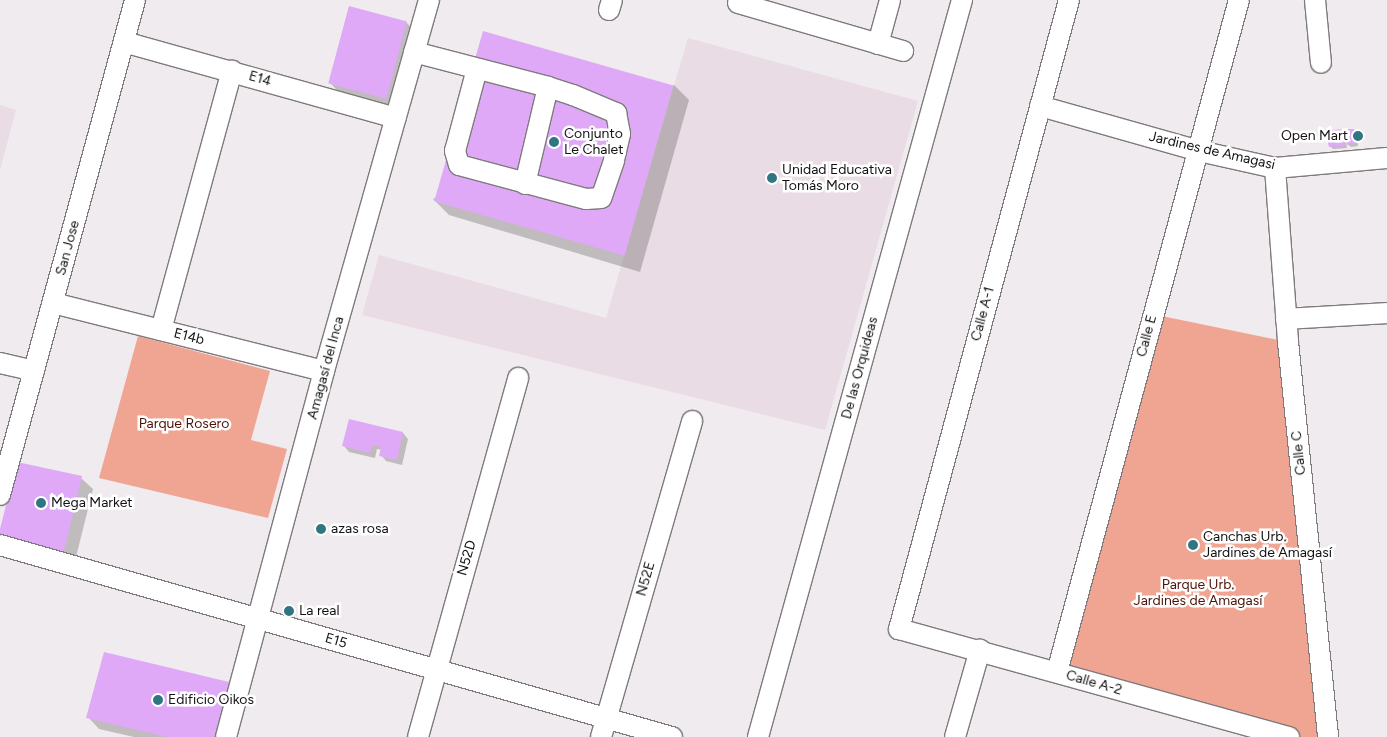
<!DOCTYPE html>
<meta charset="utf-8">
<style>
body{margin:0}
#map{position:relative;width:1387px;height:737px;overflow:hidden;background:#f0ebee;font-family:Figtree,sans-serif}
div>[style]{position:absolute}
[style*='--x']{left:calc(var(--x)*1px);top:calc(var(--y)*1px);width:calc(var(--w)*1px);rotate:calc(var(--a)*1deg)}
.built>*{inset:0;background:#e9dce4}
.green>*{inset:0;background:#f0a593}
.shadow>*{inset:0;background:#0003}
.building>*{inset:0;background:#dfa9f7;transform-origin:0 0}
.roads{filter:drop-shadow(1px 0 #7f7a7d) drop-shadow(-1px 0 #7f7a7d) drop-shadow(0 1px #7f7a7d) drop-shadow(0 -1px #7f7a7d)}
.street>*{height:20px;margin:-10px;padding:0 10px;transform-origin:10px;border-radius:10px;background:#fff}
.dots>*{width:14px;height:14px;translate:-50% -50%;box-sizing:border-box;border:2px solid #fff;border-radius:50%}
span{translate:-50% -50%;white-space:nowrap;text-align:center;line-height:1.15;-webkit-text-stroke:5px #fff;paint-order:stroke}
.street-label{font-size:14px;color:#131112}
.poi-label{font-size:14px;color:#131112}
.left{translate:0 -50%;text-align:left}
.right{translate:-100% -50%;text-align:right}
.park-label{font-size:14px;color:#4e1306}
</style>
<div id="map">
<div class="built">
<i style="clip-path:polygon(688px 38px,918px 101px,825px 430px,362px 315px,379px 255px,606px 318px)"></i>
<i style="clip-path:polygon(0 105px,16px 110px,0 170px)"></i>
</div>
<div class="green">
<i style="clip-path:polygon(1152px 314px,1288px 342px,1328px 737px,1289px 737px,1057px 672px)"></i>
<i style="clip-path:polygon(138px 336px,270px 371px,251px 440px,287px 449px,268px 518px,99px 478px)"></i>
</div>
<div class="shadow">
<i style="clip-path:polygon(349px 7px,407px 23px,415px 32px,395px 107px,338px 91px,329px 82px)"></i>
<i style="clip-path:polygon(674px 85px,689px 100px,640px 272px,449px 215px,433px 199px)"></i>
<i style="clip-path:polygon(1343px 131px,1348px 135px,1354px 131px,1356px 133px,1358px 146px,1351px 147px,1346px 143px,1347px 148px,1333px 149px,1330px 146px)"></i>
<i style="clip-path:polygon(350px 420px,403px 433px,408px 439px,402px 465px,386px 461px,381px 455px,382px 450px,377px 449px,375px 458px,349px 452px,344px 446px)"></i>
<i style="clip-path:polygon(81px 478px,93px 489px,73px 569px,0 534px)"></i>
<i style="clip-path:polygon(105px 653px,229px 683px,240px 695px,228px 737px,134px 737px,99px 729px,88px 717px)"></i>
</div>
<div class="building">
<i style="left:349px;top:6px;width:60px;height:80px;rotate:15deg"></i>
<i style="left:483px;top:31px;width:198px;height:177px;rotate:16deg"></i>
<i style="clip-path:polygon(1343px 129px,1345px 146px,1329px 147px,1325px 131px)"></i>
<i style="clip-path:polygon(1345px 129px,1354px 129px,1356px 143px,1347px 145px)"></i>
<i style="clip-path:polygon(349px 419px,403px 432px,397px 460px,379px 456px,381px 447px,372px 445px,370px 453px,342px 446px)"></i>
<i style="clip-path:polygon(17px 462px,82px 476px,62px 559px,0 544px,0 529px)"></i>
<i style="clip-path:polygon(104px 652px,229px 682px,214px 737px,167px 737px,86px 718px)"></i>
</div>
<div class="roads">
<div class="street">
<i style="--x:1069;--y:0;--w:652;--a:105.12"></i>
<i style="--x:899;--y:629;--w:405;--a:15.5"></i>
<i style="--x:1315;--y:0;--w:63;--a:84.6"></i>
<i style="--x:738;--y:3;--w:172;--a:16.2"></i>
<i style="--x:609;--y:10;--w:10;--a:-73"></i>
<i style="--x:124;--y:42;--w:282;--a:15.6"></i>
<i style="--x:878;--y:44;--w:46;--a:-74.7"></i>
<i style="--x:414;--y:52;--w:138;--a:14.6"></i>
<i style="--x:548;--y:87;--w:26;--a:18"></i>
<i style="--x:573;--y:95;--w:47;--a:22.7"></i>
<i style="--x:616;--y:113;--w:21;--a:79"></i>
<i style="--x:620;--y:134;--w:28;--a:103"></i>
<i style="--x:614;--y:161;--w:39;--a:109"></i>
<i style="--x:601;--y:198;--w:15;--a:176"></i>
<i style="--x:586;--y:199;--w:131;--a:-165"></i>
<i style="--x:459;--y:165;--w:15;--a:-106"></i>
<i style="--x:455;--y:151;--w:85;--a:-75"></i>
<i style="--x:1040;--y:106;--w:165;--a:15.8"></i>
<i style="--x:1199;--y:151;--w:78;--a:12.6"></i>
<i style="--x:1275;--y:168;--w:112;--a:-5.1"></i>
<i style="--x:1275;--y:168;--w:174;--a:85.7"></i>
<i style="--x:1288;--y:342;--w:397;--a:84.2"></i>
<i style="--x:525;--y:184;--w:100;--a:-76.7"></i>
<i style="--x:53;--y:303;--w:279;--a:14.1"></i>
<i style="--x:1286;--y:319;--w:101;--a:-3.4"></i>
<i style="--x:161;--y:330;--w:269;--a:-74.7"></i>
<i style="--x:0;--y:363;--w:35;--a:13"></i>
<i style="--x:0;--y:495;--w:513;--a:-74.74"></i>
<i style="--x:0;--y:545;--w:699;--a:15.95"></i>
<i style="--x:1057;--y:672;--w:696;--a:-74.85"></i>
<i style="--x:226;--y:737;--w:379;--a:-75"></i>
<i style="--x:324;--y:371;--w:386;--a:-74.2"></i>
<i style="--x:418;--y:737;--w:373;--a:-74.4"></i>
<i style="--x:601;--y:737;--w:329;--a:-73.9"></i>
<i style="--x:758;--y:737;--w:765;--a:-74.53"></i>
<i style="--x:955;--y:737;--w:91;--a:-74"></i>
</div>
</div>
<div class="dots">
<i style="left:1358px;top:136px;background:#307682"></i>
<i style="left:554px;top:142px;background:#307682"></i>
<i style="left:772px;top:178px;background:#307682"></i>
<i style="left:41px;top:503px;background:#307682"></i>
<i style="left:321px;top:529px;background:#307682"></i>
<i style="left:1193px;top:545px;background:#307682"></i>
<i style="left:289px;top:611px;background:#307682"></i>
<i style="left:158px;top:700px;background:#307682"></i>
</div>
<div class="street-label">
<span style="left:260px;top:79px;rotate:16deg">E14</span>
<span style="left:1212px;top:151px;rotate:13deg">Jardines de Amagasi</span>
<span style="left:68px;top:248px;rotate:-75deg">San Jose</span>
<span style="left:983px;top:314px;rotate:-75deg">Calle A-1</span>
<span style="left:1147px;top:336px;rotate:-75deg">Calle E</span>
<span style="left:189px;top:337px;rotate:14deg">E14b</span>
<span style="left:326px;top:368px;rotate:-75deg">Amagasí del Inca</span>
<span style="left:860px;top:368px;rotate:-75deg">De las Orquideas</span>
<span style="left:1299px;top:453px;rotate:-96deg">Calle C</span>
<span style="left:467px;top:558px;rotate:-74deg">N52D</span>
<span style="left:646px;top:579px;rotate:-74deg">N52E</span>
<span style="left:336px;top:641px;rotate:16deg">E15</span>
<span style="left:1094px;top:683px;rotate:16deg">Calle A-2</span>
</div>
<div class="poi-label">
<span class="left" style="left:564px;top:142px">Conjunto<br>Le Chalet</span>
<span class="right" style="left:1348px;top:136px">Open Mart</span>
<span class="left" style="left:782px;top:178px">Unidad Educativa<br>Tomás Moro</span>
<span class="left" style="left:51px;top:503px">Mega Market</span>
<span class="left" style="left:331px;top:529px">azas rosa</span>
<span class="left" style="left:1203px;top:545px">Canchas Urb.<br>Jardines de Amagasí</span>
<span class="left" style="left:299px;top:611px">La real</span>
<span class="left" style="left:168px;top:700px">Edificio Oikos</span>
</div>
<div class="park-label">
<span style="left:184px;top:424px">Parque Rosero</span>
<span style="left:1198px;top:593px">Parque Urb.<br>Jardines de Amagasí</span>
</div>
</div>
